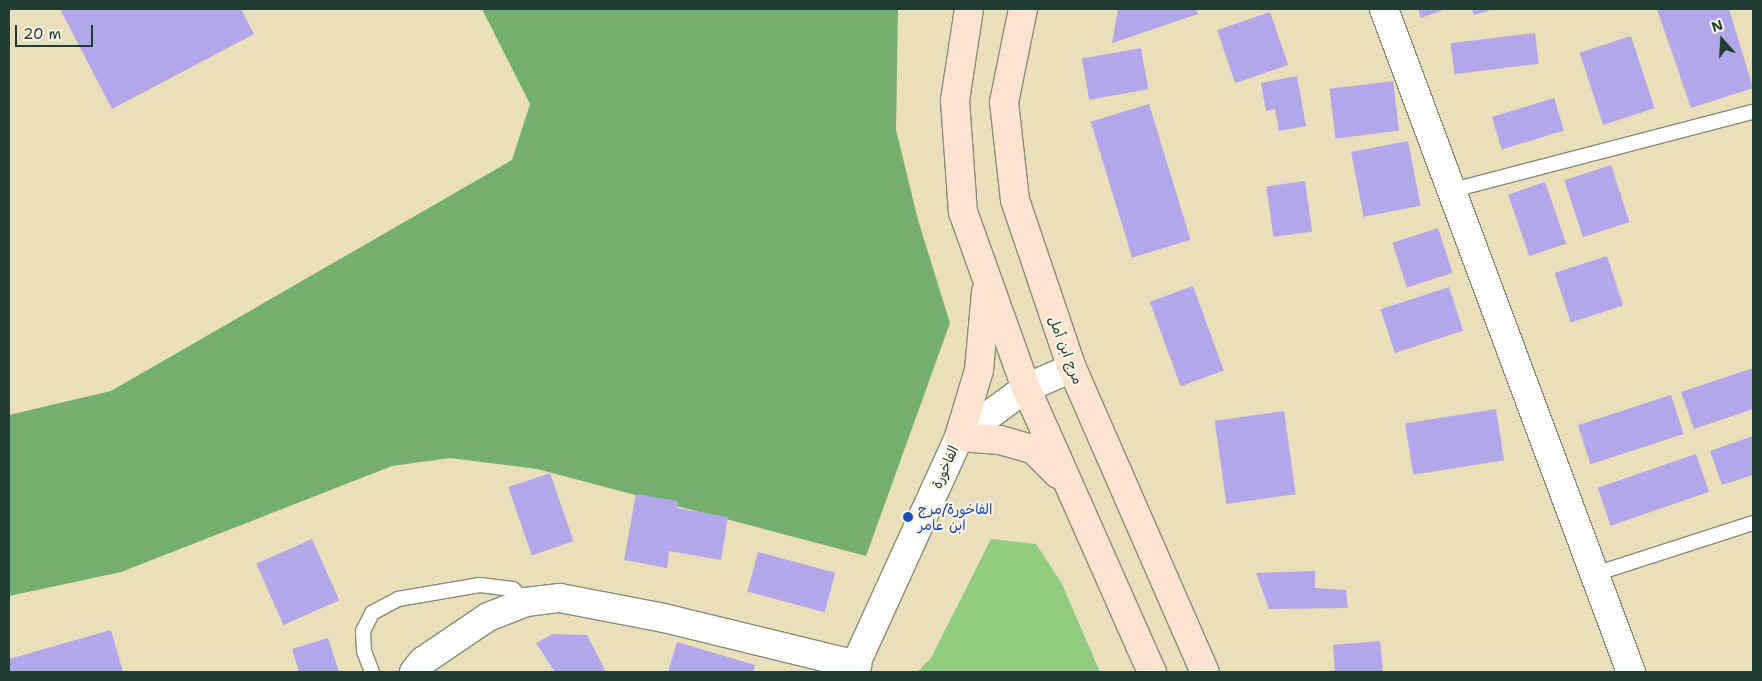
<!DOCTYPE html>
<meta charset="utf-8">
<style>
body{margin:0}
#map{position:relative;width:1762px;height:681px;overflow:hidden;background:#e9dfba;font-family:"Shantell Sans","Playpen Sans Arabic",sans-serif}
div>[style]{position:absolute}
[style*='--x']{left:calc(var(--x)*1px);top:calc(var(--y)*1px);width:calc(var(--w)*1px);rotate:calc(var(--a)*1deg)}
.green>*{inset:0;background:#91cb7f}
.forest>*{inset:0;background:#74af6e}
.building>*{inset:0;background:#b1a7e9;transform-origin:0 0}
.roads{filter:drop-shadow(1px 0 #848e77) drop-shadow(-1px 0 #848e77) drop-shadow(0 1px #848e77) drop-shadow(0 -1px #848e77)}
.lane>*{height:14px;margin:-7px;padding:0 7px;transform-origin:7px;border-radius:7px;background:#fff}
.street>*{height:28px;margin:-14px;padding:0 14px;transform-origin:14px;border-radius:14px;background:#fff}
.secondary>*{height:28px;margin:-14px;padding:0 14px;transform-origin:14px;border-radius:14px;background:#fde4d1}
.dots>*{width:14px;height:14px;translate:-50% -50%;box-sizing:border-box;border:2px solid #fcf5e5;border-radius:50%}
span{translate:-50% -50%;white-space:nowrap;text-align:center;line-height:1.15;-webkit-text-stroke:4.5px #fcf5e5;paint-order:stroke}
.street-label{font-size:14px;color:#1f3d34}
.transit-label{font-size:14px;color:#164399}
.left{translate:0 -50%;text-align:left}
.frame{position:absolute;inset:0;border:10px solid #1f3d34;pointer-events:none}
.north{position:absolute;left:1697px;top:15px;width:50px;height:50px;-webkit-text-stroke:4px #fcf5e5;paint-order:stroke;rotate:341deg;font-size:14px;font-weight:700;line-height:20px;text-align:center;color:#1f3d34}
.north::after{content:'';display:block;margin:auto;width:18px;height:22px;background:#1f3d34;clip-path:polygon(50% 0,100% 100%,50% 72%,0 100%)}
.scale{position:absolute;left:15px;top:25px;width:78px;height:22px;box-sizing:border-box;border:2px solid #1f3d34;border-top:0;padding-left:6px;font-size:15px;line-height:18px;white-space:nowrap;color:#1f3d34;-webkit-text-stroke:4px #fcf5e5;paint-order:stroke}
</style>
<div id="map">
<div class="green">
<i style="clip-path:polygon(991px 539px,1036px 544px,1062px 584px,1100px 672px,917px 672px,931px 658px)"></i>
</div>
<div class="forest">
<i style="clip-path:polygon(482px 9px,898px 9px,896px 130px,918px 220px,950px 323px,866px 556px,537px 469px,450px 458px,392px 466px,121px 572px,9px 596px,9px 415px,111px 391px,512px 160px,530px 104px)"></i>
</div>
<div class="building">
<i style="clip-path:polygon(60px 9px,241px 9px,254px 34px,112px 109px)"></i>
<i style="clip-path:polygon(1118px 9px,1196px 9px,1198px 14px,1112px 43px)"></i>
<i style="clip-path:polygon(1418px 9px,1446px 9px,1421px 18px)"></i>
<i style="clip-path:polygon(1472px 9px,1493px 9px,1474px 15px)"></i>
<i style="clip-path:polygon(1657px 9px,1729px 9px,1753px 88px,1691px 108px)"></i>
<i style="left:1270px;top:12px;width:56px;height:56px;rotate:71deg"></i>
<i style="left:1535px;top:33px;width:31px;height:85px;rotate:83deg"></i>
<i style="left:1631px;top:36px;width:76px;height:54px;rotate:72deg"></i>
<i style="left:1141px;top:48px;width:42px;height:60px;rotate:80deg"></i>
<i style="clip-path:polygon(1297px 76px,1306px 126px,1279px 131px,1275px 109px,1266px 111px,1261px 83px)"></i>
<i style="left:1393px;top:81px;width:50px;height:64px;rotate:83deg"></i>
<i style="left:1554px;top:98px;width:34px;height:65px;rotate:73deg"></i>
<i style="left:1149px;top:104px;width:142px;height:61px;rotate:73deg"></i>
<i style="left:1408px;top:141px;width:66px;height:58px;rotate:79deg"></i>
<i style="left:1611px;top:165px;width:60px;height:49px;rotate:72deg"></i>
<i style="left:1305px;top:181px;width:51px;height:39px;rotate:82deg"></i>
<i style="left:1545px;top:182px;width:65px;height:39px;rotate:71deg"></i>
<i style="left:1438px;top:228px;width:47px;height:48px;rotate:72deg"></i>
<i style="left:1607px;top:256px;width:52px;height:55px;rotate:72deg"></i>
<i style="left:1193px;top:286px;width:90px;height:46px;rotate:70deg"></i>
<i style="left:1449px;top:287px;width:46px;height:72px;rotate:72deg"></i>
<i style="clip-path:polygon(1753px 368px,1753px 409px,1694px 429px,1681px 392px)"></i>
<i style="left:1671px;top:395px;width:41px;height:98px;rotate:72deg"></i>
<i style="left:1496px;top:409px;width:52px;height:92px;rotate:81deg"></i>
<i style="left:1284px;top:411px;width:84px;height:70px;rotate:82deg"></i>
<i style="clip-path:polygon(1753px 436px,1753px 475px,1722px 485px,1710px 451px)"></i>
<i style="left:1696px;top:454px;width:40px;height:104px;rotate:71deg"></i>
<i style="left:550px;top:473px;width:72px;height:44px;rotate:71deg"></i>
<i style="clip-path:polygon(636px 494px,678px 501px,677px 508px,728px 517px,721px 560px,669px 551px,667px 568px,624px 560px)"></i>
<i style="left:312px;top:539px;width:67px;height:61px;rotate:66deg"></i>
<i style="left:758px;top:552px;width:80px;height:41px;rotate:15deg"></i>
<i style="clip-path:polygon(1315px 571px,1315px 588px,1346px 590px,1348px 608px,1269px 609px,1256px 573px)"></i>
<i style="clip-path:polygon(111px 630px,123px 672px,9px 672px,9px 659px)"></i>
<i style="clip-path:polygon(553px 634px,587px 635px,606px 672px,555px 672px,536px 643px)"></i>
<i style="clip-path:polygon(328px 638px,339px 672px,299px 672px,292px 649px)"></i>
<i style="clip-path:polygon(1380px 641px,1383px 672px,1335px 672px,1333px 645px)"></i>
<i style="clip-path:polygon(677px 642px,755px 665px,753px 672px,668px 672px)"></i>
</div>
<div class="roads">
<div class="lane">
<i style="--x:1453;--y:190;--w:310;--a:-14.6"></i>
<i style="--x:1595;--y:574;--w:166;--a:-17.9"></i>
<i style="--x:372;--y:672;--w:22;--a:-111"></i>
<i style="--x:364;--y:651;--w:20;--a:-93"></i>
<i style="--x:363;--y:631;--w:20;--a:-63"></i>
<i style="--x:372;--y:613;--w:30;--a:-28"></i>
<i style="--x:398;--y:599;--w:83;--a:-9.7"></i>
<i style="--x:480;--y:585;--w:33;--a:7"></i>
<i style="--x:513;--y:589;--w:18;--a:45"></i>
</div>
<div class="street">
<i style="--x:1384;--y:9;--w:708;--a:69.57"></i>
<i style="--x:414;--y:672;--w:14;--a:-51"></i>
<i style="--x:423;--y:661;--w:78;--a:-34.1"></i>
<i style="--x:488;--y:617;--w:41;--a:-21.5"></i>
<i style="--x:526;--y:602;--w:34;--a:-7"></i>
<i style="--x:560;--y:598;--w:106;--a:10.9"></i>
<i style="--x:664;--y:618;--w:199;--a:13.7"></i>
<i style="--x:852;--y:672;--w:258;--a:-65.5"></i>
<i style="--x:959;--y:437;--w:83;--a:-36.2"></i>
<i style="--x:1026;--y:388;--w:50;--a:-23.5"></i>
</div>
<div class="secondary">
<i style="--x:969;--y:9;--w:93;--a:98.7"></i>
<i style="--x:955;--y:101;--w:111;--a:85.9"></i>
<i style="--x:963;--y:212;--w:187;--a:70.3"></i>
<i style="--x:1026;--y:388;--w:311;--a:66.1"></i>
<i style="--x:1023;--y:9;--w:95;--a:101.5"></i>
<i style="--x:1004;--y:102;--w:99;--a:83.6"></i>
<i style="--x:1015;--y:200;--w:177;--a:71.3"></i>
<i style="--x:1072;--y:368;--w:332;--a:66.4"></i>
<i style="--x:986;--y:292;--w:78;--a:95.1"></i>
<i style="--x:979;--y:370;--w:70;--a:106.6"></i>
<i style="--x:959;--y:437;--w:41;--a:4.2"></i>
<i style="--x:1000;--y:440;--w:35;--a:16"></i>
<i style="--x:1034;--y:450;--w:34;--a:45"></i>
</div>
</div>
<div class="dots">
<i style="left:908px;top:517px;background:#1a4fb4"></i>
</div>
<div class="street-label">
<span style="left:1066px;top:350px;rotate:69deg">مرج ابن أمل</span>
<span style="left:945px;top:467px;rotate:-66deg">الفاخورة</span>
</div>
<div class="transit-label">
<span class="left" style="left:918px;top:517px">الفاخورة/مرج<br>ابن عامر</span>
</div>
<div class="frame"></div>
<div class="north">N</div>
<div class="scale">20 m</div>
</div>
